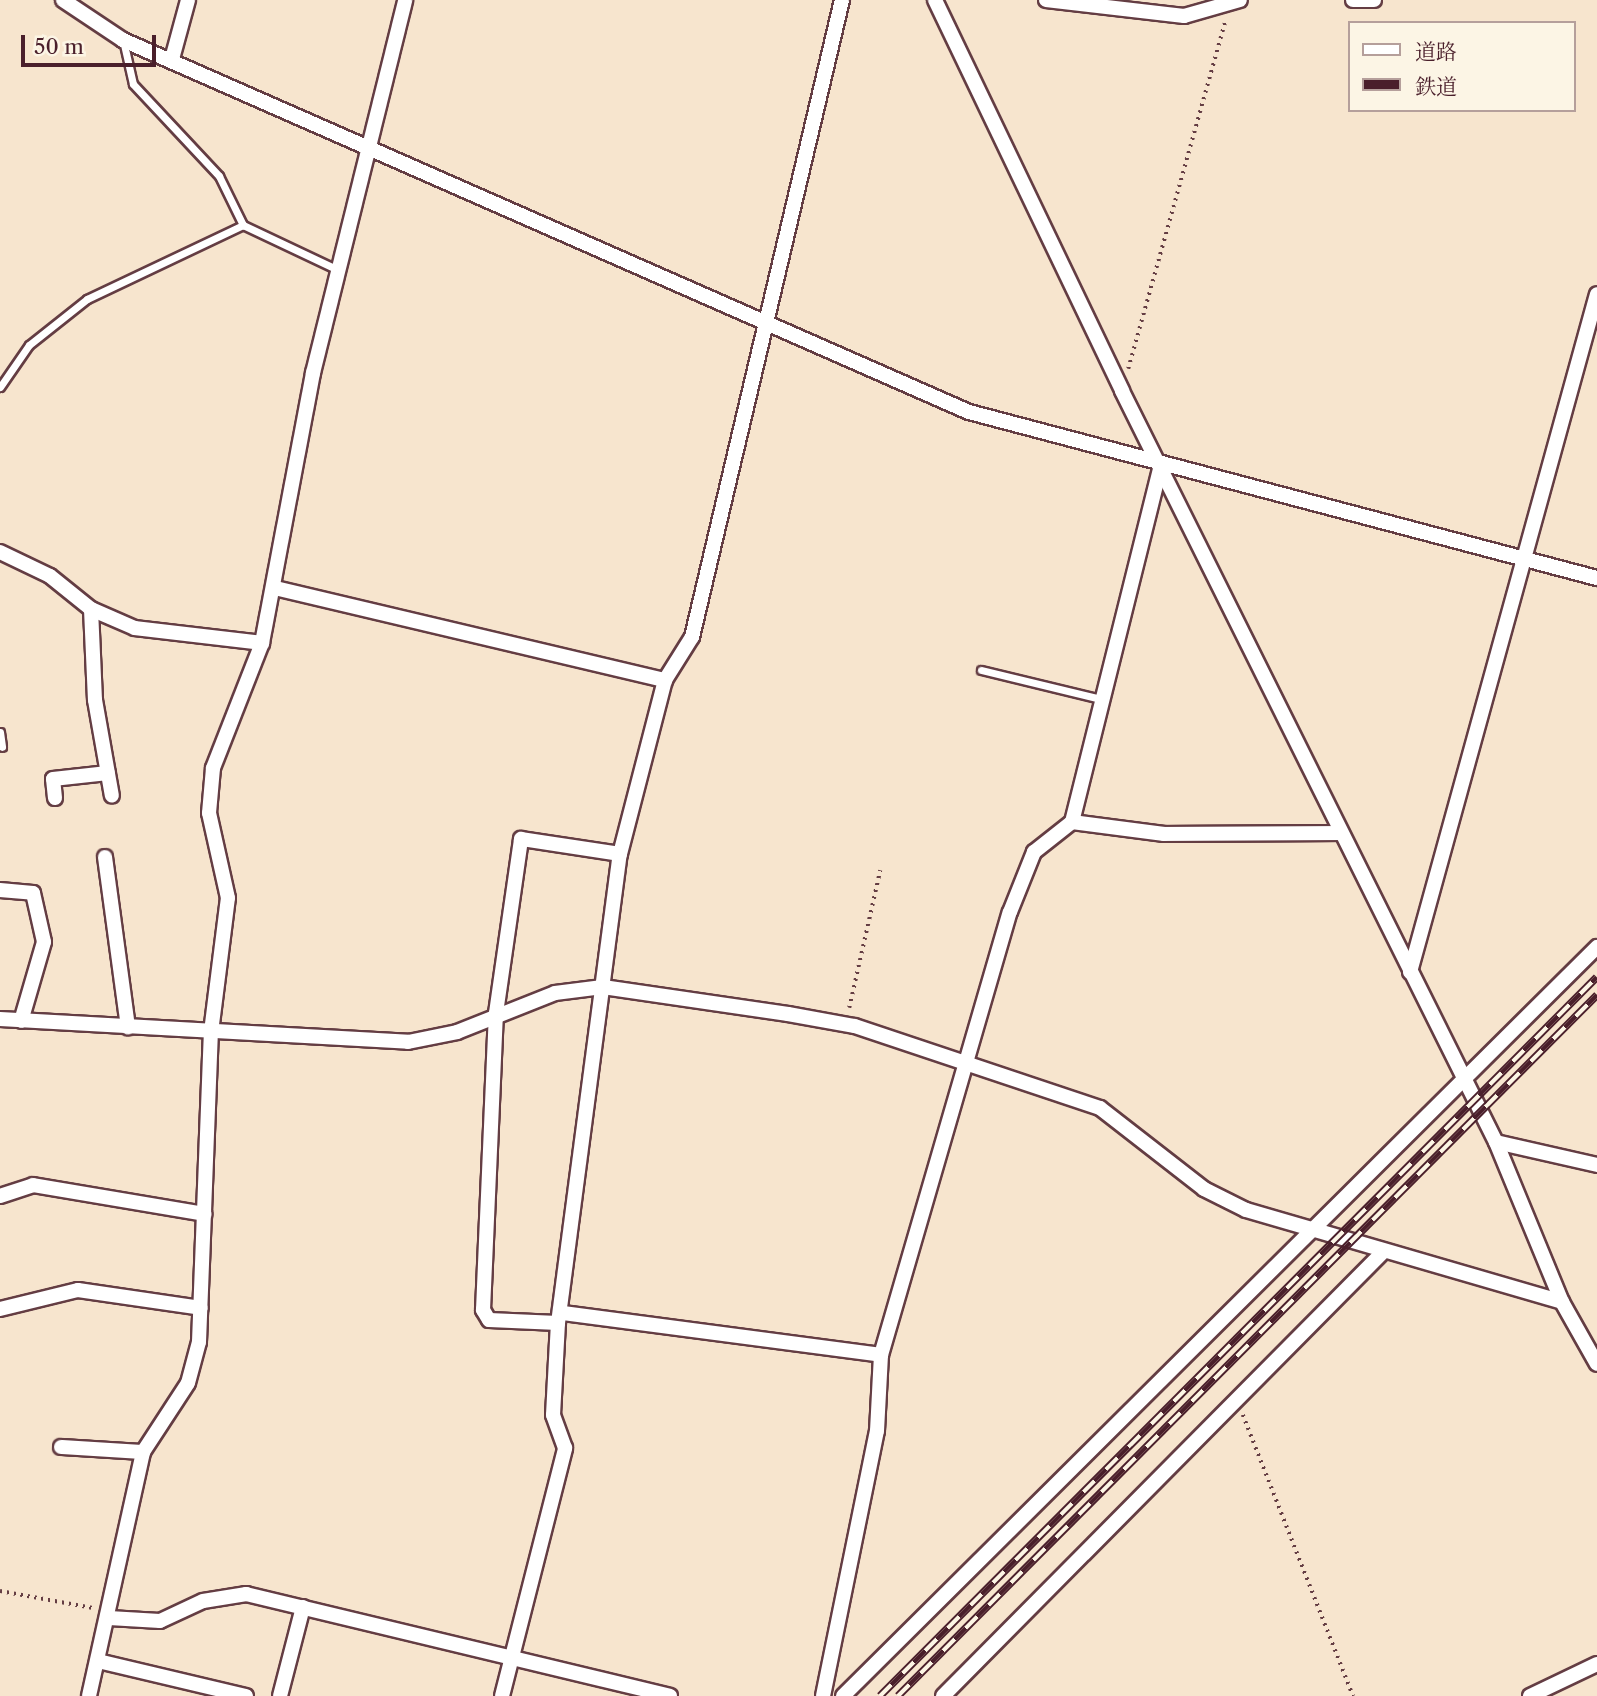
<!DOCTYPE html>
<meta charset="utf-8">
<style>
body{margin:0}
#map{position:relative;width:1597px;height:1696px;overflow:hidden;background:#f7e5ce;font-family:"Libre Caslon Text","Noto Serif JP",serif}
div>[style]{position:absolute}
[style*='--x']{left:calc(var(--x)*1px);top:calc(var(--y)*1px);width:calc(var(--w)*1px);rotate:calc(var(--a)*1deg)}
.path>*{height:3.5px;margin-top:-1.75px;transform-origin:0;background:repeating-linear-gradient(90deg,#643d43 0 2px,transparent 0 7px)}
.roads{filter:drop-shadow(2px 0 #643d43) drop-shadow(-2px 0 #643d43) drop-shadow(0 2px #643d43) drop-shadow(0 -2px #643d43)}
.service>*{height:7px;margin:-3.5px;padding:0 3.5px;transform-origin:3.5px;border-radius:3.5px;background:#fff}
.minor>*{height:14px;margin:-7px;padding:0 7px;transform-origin:7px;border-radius:7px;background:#fff}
.rail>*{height:8px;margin-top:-4px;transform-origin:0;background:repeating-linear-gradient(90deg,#fcf5e5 0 16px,#4a1f2b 0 32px);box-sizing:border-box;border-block:2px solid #4a1f2b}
span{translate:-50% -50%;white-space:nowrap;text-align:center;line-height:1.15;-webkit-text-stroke:6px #fcf5e5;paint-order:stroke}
.legend{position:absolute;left:1348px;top:21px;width:228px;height:91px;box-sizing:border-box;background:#fcf5e5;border:2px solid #b59f9b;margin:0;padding:9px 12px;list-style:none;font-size:21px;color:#4a1f2b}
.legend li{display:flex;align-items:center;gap:14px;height:35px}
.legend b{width:35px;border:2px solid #b59f9b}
.scale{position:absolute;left:21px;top:35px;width:135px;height:32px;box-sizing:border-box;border:4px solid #4a1f2b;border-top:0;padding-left:9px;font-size:21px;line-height:24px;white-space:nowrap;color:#4a1f2b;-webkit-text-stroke:5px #fcf5e5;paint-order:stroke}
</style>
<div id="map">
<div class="path">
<i style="--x:1128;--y:369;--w:363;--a:-74.4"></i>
<i style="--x:849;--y:1008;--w:141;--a:-77.3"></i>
<i style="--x:1243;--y:1415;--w:302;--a:68.6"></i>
<i style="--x:0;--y:1591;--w:96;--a:10.3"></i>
</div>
<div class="roads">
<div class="service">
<i style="--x:123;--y:40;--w:45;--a:77.2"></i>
<i style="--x:133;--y:84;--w:126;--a:46.9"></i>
<i style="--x:219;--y:176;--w:55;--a:63.9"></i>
<i style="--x:0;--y:387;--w:51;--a:-55.4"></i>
<i style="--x:29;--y:345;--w:74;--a:-38.4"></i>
<i style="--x:87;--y:299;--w:173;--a:-25.4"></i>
<i style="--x:243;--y:225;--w:103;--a:25.3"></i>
<i style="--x:981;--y:670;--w:123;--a:13.6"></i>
<i style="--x:0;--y:732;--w:15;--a:82"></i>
</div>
<div class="minor">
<i style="--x:63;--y:0;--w:72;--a:33.7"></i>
<i style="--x:123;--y:40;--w:924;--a:23.74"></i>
<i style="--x:969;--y:412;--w:650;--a:14.81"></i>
<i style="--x:935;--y:0;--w:433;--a:64.4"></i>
<i style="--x:1122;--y:391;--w:839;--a:63.53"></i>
<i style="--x:1496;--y:1142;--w:173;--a:67.6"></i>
<i style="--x:1562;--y:1302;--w:71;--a:60.6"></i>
<i style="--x:1046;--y:0;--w:139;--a:6.6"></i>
<i style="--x:1184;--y:16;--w:58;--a:-15.9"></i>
<i style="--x:1353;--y:0;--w:21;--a:0"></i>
<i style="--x:172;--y:59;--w:61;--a:-74.8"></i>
<i style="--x:0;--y:552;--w:55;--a:25.6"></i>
<i style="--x:50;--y:576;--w:53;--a:38.8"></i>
<i style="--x:91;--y:609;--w:48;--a:23.4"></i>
<i style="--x:135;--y:628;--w:128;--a:6.7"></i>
<i style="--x:275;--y:588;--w:401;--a:13.3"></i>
<i style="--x:91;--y:609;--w:91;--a:87.5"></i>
<i style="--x:95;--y:700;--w:97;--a:80"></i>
<i style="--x:55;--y:798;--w:19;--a:-96"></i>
<i style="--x:53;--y:779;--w:55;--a:-6.2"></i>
<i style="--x:1072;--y:822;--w:364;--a:-76"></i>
<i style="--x:105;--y:857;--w:172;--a:82.3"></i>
<i style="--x:0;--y:890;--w:33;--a:5"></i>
<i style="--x:33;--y:893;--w:50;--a:77.3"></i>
<i style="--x:44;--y:942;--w:82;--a:106.2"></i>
<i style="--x:1410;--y:972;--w:703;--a:-74.58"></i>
<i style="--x:0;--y:1019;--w:409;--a:3.2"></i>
<i style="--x:408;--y:1042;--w:50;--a:-11.5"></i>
<i style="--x:457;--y:1032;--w:105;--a:-21.7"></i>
<i style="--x:555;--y:993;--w:48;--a:-7.1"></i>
<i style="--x:603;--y:987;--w:187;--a:8.3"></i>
<i style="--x:788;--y:1014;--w:68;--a:10.2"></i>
<i style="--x:855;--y:1026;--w:258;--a:18.5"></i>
<i style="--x:1100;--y:1108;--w:132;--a:37.9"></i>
<i style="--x:1204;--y:1189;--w:47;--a:26.6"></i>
<i style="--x:1246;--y:1210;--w:329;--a:16.2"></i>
<i style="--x:1496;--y:1142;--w:104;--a:12.8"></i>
<i style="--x:0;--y:1196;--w:35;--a:-18"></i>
<i style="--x:33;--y:1185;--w:174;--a:9.6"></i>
<i style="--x:0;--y:1309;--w:80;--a:-13.7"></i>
<i style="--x:78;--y:1290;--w:124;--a:8.3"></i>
<i style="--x:563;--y:1313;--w:321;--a:7.5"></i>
<i style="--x:558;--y:1323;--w:69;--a:-177.5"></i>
<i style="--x:489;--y:1320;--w:12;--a:-121"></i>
<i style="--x:483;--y:1310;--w:297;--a:-87.5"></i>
<i style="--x:496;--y:1013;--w:176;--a:-81.8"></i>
<i style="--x:521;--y:839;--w:100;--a:8.6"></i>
<i style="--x:61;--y:1447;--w:82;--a:3.5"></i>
<i style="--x:109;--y:1618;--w:51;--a:3.4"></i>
<i style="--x:160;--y:1621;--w:47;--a:-24.9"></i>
<i style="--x:203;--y:1601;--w:44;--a:-9.2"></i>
<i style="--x:246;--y:1594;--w:436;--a:13.5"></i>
<i style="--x:98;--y:1661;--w:152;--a:13.3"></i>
<i style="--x:89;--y:1696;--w:250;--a:-77.5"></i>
<i style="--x:143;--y:1452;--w:82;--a:-56.9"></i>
<i style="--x:188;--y:1383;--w:42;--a:-75"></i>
<i style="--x:199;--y:1342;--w:310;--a:-87.8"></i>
<i style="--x:211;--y:1032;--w:135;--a:-82.8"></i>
<i style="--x:228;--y:898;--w:87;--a:-102.6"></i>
<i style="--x:209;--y:813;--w:45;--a:-84.9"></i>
<i style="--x:213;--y:768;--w:134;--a:-68.6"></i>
<i style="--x:262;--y:643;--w:275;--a:-79.3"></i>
<i style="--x:313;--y:373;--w:384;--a:-76.1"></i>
<i style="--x:280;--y:1696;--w:92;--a:-75.5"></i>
<i style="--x:502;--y:1696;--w:256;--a:-75.7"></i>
<i style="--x:565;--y:1448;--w:35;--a:-110"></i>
<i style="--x:553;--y:1415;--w:92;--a:-86.9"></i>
<i style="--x:558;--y:1323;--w:473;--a:-82.5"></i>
<i style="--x:620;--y:854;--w:180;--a:-75.5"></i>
<i style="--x:665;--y:680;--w:51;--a:-57.9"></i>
<i style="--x:692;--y:637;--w:654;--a:-76.75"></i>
<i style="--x:823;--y:1696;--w:270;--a:-78.5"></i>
<i style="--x:877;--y:1431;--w:76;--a:-87"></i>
<i style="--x:881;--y:1355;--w:461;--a:-73.8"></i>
<i style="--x:1010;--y:912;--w:65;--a:-68.2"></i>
<i style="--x:1034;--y:852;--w:48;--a:-38.3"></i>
<i style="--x:1072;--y:822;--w:93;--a:7.4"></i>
<i style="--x:1164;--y:834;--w:174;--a:-0.3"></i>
<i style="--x:843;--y:1696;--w:1063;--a:-44.81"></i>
<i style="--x:943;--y:1696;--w:625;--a:-45.26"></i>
<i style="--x:1530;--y:1696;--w:74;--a:-25.5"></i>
</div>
</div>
<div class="rail">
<i style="--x:880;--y:1696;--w:1015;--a:-45.08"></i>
<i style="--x:898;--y:1696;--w:990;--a:-45.08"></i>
</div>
<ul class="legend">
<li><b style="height:9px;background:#fff"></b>道路</li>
<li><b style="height:9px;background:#4a1f2b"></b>鉄道</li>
</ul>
<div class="scale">50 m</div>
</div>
